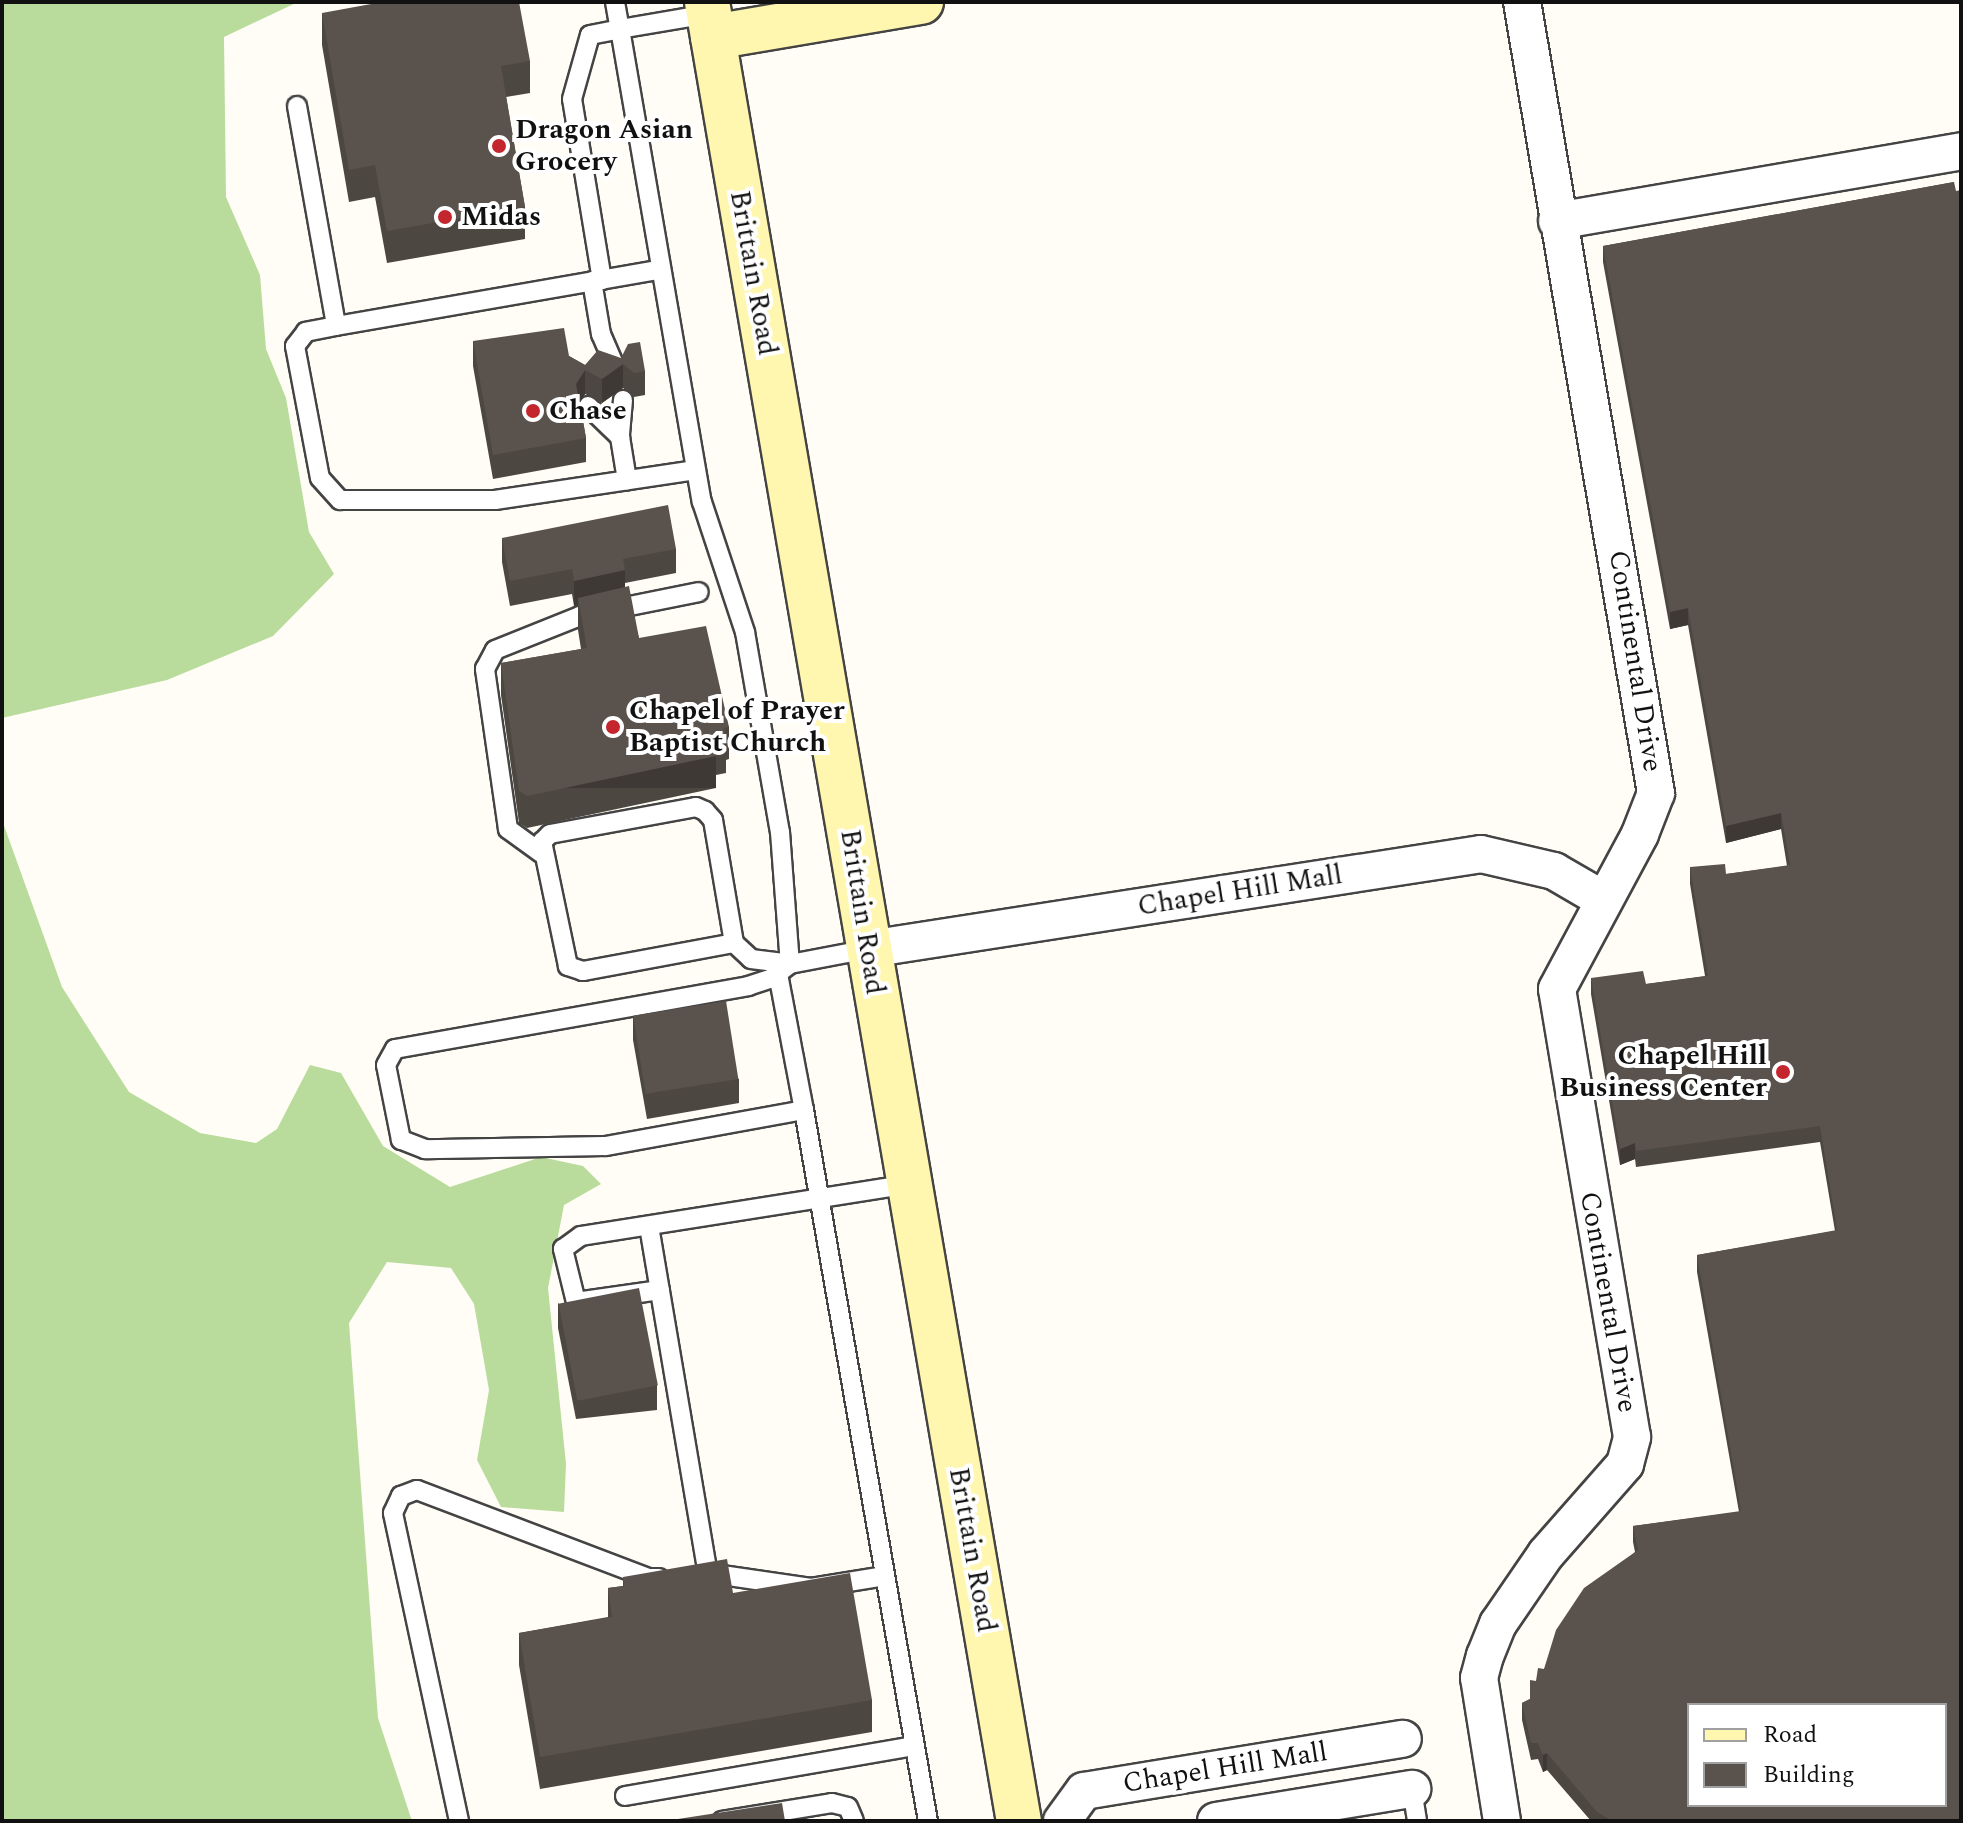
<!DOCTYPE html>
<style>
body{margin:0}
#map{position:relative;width:1963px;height:1823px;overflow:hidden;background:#fffdf5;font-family:Spectral,serif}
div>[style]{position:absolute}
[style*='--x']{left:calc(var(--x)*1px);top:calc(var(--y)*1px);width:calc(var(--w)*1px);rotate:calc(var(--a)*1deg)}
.forest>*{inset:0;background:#b9dc9c}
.roads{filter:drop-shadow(2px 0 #444) drop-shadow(-2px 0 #444) drop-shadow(0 2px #444) drop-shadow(0 -2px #444)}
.lane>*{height:18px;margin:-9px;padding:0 9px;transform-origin:9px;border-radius:9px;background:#fff}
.street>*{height:36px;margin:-18px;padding:0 18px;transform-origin:18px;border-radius:18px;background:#fff}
.secondary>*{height:44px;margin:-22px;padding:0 22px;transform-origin:22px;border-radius:22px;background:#fff6b0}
.wall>*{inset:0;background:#4d4742}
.shaded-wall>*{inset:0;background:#3f3936;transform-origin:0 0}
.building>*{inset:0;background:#5a524d;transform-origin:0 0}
.dots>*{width:22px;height:22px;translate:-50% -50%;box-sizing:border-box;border:4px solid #fff;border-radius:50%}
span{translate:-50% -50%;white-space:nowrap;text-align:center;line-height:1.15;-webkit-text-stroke:8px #fff;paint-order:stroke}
.poi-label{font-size:28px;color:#111;font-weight:700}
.left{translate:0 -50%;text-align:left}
.right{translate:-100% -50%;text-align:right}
.street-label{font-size:28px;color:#111}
.frame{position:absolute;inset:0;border:4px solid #111;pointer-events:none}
.legend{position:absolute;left:1687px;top:1703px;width:260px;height:104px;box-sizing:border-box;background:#fff;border:2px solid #a0a0a0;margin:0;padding:10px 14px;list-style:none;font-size:24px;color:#111}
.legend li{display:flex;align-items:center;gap:16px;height:40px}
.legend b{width:40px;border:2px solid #a0a0a0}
</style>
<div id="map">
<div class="forest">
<i style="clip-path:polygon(2px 2px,298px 2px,224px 37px,226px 197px,260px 275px,266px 349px,286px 398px,309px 532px,334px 574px,273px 636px,167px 680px,2px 718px)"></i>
<i style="clip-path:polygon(2px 820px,62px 987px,129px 1092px,200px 1133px,256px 1143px,277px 1129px,310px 1065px,341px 1073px,383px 1146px,450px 1187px,541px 1157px,583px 1166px,601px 1184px,564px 1205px,548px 1288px,566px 1464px,564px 1512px,501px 1507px,477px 1460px,489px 1390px,474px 1304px,451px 1268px,387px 1262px,349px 1323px,378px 1718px,412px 1821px,2px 1821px)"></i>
</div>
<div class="roads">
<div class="lane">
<i style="--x:615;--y:2;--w:27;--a:80"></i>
<i style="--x:620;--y:29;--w:90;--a:-9.6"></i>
<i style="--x:297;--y:106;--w:223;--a:79.9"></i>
<i style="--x:336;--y:326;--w:330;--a:-9.9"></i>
<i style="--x:602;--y:280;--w:183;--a:-99.4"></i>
<i style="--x:572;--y:99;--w:66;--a:-74.3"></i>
<i style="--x:590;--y:35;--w:31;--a:-11"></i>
<i style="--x:620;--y:29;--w:480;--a:80.2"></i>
<i style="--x:702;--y:502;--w:137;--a:71.7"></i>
<i style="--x:745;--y:632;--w:203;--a:80.1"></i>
<i style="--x:780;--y:832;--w:132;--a:85.7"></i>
<i style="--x:790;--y:964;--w:80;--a:-10.8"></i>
<i style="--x:592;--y:281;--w:54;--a:80.4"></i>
<i style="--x:601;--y:334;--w:40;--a:66.6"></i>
<i style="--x:336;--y:326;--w:31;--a:169"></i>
<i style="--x:306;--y:332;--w:18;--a:128"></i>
<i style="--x:295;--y:346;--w:134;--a:79.3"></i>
<i style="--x:320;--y:478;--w:30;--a:48"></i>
<i style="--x:340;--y:500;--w:155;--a:0"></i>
<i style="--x:495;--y:500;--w:203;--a:-8.5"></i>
<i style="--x:623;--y:400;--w:37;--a:95"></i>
<i style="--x:620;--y:437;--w:44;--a:80.8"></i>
<i style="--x:588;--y:406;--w:45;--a:44.1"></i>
<i style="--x:541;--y:853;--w:41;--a:-144"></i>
<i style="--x:508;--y:829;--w:162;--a:-98.2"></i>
<i style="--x:485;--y:669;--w:21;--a:-62"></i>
<i style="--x:495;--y:650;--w:92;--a:-21.8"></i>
<i style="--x:580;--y:616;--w:121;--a:-11.4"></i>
<i style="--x:734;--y:943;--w:154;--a:169.5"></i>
<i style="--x:583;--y:971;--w:16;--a:-162"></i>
<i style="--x:568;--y:966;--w:127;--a:-101.8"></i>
<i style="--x:542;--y:842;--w:11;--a:-45"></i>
<i style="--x:550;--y:834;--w:148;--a:-10.5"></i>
<i style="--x:696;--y:807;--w:10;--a:24"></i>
<i style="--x:705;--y:811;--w:12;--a:48"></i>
<i style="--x:713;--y:820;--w:125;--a:80.3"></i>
<i style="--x:734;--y:943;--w:23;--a:43"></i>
<i style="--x:751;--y:959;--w:39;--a:7"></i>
<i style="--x:778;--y:974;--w:138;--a:79.2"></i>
<i style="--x:804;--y:1110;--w:202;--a:169.7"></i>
<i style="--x:605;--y:1146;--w:180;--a:179"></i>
<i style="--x:425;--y:1149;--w:26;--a:-159"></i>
<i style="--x:401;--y:1140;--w:76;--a:-101.3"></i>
<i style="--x:386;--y:1065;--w:18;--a:-61"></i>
<i style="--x:395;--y:1049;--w:359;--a:-10.1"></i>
<i style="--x:748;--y:986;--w:25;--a:-18"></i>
<i style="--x:772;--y:978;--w:23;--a:-38"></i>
<i style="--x:804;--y:1110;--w:722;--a:80.11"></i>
<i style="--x:649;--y:1226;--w:352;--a:80.4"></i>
<i style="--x:708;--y:1573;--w:104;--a:8.3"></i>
<i style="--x:811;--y:1588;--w:75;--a:-9.2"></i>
<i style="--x:660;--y:1290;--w:85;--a:171.9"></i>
<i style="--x:576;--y:1302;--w:55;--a:-103.8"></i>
<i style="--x:563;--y:1249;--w:22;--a:-36"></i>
<i style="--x:581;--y:1236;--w:331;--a:-9"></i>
<i style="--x:1412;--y:1789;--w:32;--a:81"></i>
<i style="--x:625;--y:1796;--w:294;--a:-9.8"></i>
<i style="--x:459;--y:1821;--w:315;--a:-102.1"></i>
<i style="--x:393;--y:1513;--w:19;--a:-65"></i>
<i style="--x:401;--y:1496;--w:17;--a:-21"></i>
<i style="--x:417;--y:1490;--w:248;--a:20.8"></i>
<i style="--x:649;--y:1578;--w:10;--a:0"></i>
<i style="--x:722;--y:1821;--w:111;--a:-9.3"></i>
<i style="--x:832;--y:1803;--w:16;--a:14"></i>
<i style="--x:848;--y:1807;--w:15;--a:67"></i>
</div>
<div class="street">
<i style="--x:1557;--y:221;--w:410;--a:-9.8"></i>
<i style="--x:869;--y:949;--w:619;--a:-8.82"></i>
<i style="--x:1481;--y:854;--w:75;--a:13.1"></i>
<i style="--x:1554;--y:871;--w:58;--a:30.1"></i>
<i style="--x:1062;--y:1821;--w:37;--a:-54"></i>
<i style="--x:1084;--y:1791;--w:323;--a:-9.3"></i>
<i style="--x:1216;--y:1821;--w:199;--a:-9.3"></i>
<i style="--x:1502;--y:1821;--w:145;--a:-99.1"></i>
<i style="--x:1479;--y:1678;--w:23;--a:-75"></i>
<i style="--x:1485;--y:1656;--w:35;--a:-68"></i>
<i style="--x:1498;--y:1624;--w:85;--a:-55.6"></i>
<i style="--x:1546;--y:1554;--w:120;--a:-48.7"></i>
<i style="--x:1625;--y:1464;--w:28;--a:-75"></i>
<i style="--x:1632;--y:1437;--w:454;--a:-99.5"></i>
<i style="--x:1557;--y:989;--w:176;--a:-61.8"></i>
<i style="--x:1640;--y:834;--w:44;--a:-68.7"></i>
<i style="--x:1656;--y:793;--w:802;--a:-99.61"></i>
</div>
<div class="secondary">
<i style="--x:707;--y:2;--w:1846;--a:80.27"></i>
<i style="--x:713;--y:37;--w:211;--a:-9.6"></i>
</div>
</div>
<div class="wall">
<i style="clip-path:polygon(322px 13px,530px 61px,530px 93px,506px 97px,525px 207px,525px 239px,387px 263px,375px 197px,349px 202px,322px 45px)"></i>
<i style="clip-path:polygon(1954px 182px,1961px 1821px,1591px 1821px,1547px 1770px,1543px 1772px,1538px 1759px,1531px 1760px,1522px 1720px,1522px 1703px,1530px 1699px,1536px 1681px,1544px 1669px,1635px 1552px,1633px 1542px,1633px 1526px,1739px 1512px,1697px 1272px,1697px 1255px,1835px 1231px,1820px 1142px,1636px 1167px,1635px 1159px,1620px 1165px,1591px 994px,1591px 978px,1646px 984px,1705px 976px,1690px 884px,1690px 867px,1726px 874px,1787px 866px,1781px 829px,1726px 843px,1688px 625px,1670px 629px,1603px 262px,1603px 246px)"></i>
<i style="clip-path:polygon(473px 341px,569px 356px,585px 365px,621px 358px,645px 371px,645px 395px,634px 397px,623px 388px,602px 403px,585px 394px,580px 403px,586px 438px,586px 462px,493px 479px,473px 366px)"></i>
<i style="clip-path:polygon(502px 538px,676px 549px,676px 573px,625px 583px,625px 587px,639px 638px,729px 727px,729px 759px,726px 760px,726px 773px,716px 775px,716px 788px,527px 828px,519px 823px,501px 695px,501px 663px,581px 649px,578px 630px,578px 605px,574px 606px,572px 594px,510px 606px,502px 562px)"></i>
<i style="clip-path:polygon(633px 1016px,739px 1079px,739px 1103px,647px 1119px,633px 1040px)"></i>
<i style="clip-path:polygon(558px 1303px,657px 1385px,657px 1410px,576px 1419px,558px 1328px)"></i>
<i style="clip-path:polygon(623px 1577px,733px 1593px,872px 1700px,872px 1732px,540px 1789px,519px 1665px,519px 1633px,608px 1617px,608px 1588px,623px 1586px)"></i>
</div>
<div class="shaded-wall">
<i style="clip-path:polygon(623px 364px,623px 388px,602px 403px,602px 379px)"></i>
<i style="clip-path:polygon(585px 370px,585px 394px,576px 408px,576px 384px)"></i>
<i style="clip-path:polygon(625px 570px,625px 595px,578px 598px,578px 605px,574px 606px,574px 581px)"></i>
<i style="clip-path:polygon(1688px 608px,1688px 625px,1670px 629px,1670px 612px)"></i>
<i style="left:716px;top:756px;width:32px;height:193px;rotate:90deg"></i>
<i style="clip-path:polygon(1781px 813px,1781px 829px,1726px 843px,1726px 826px)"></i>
<i style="clip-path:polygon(1635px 1143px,1635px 1159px,1620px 1165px,1620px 1149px)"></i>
<i style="clip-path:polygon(1547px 1753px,1547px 1770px,1543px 1772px,1543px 1755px)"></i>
</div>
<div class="building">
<i style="clip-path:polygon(382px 2px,519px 2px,530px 61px,501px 66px,525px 207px,387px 231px,375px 165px,349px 170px,322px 13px)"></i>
<i style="clip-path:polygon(evenodd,1954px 182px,1956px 191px,1961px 190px,1961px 1821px,1612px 1821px,1597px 1812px,1547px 1753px,1543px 1755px,1538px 1743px,1531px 1743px,1522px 1703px,1530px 1699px,1530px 1680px,1536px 1681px,1538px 1668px,1544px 1669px,1556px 1630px,1584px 1588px,1638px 1550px,1633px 1526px,1741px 1511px,1697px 1255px,1837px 1230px,1820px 1126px,1636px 1151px,1635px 1143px,1620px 1149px,1591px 978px,1643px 971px,1646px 984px,1708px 976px,1690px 867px,1725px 864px,1726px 874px,1790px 865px,1781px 813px,1726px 826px,1688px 608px,1670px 612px,1603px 246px,1954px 182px,1689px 1705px,1945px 1705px,1945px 1805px,1689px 1805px,1689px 1705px)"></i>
<i style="clip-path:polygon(564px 328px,569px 356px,585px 365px,598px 350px,621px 358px,628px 344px,640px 342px,645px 371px,634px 373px,623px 364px,602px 379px,585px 370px,576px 384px,586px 438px,493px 455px,473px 341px)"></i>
<i style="clip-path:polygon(668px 505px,676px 549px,623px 559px,625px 570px,574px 581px,572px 569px,510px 581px,502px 538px)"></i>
<i style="clip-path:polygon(629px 586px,639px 638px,706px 626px,729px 727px,724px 728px,726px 741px,714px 743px,716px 756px,527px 796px,519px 791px,501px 663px,587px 648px,578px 598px)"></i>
<i style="left:726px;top:1001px;width:79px;height:94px;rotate:81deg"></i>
<i style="left:639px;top:1288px;width:99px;height:82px;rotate:79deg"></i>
<i style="clip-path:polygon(727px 1559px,733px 1593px,850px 1573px,872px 1700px,540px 1757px,519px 1633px,612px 1617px,608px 1588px,624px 1586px,623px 1577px)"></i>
<i style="clip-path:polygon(782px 1803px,785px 1821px,679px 1821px,678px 1819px)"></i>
</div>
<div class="dots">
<i style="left:499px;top:146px;background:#c4262e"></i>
<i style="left:445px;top:217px;background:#c4262e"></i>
<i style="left:533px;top:411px;background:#c4262e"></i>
<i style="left:613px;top:727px;background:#c4262e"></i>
<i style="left:1783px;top:1072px;background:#c4262e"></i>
</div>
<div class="poi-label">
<span class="left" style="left:515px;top:146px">Dragon Asian<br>Grocery</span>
<span class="left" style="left:461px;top:217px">Midas</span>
<span class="left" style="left:549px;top:411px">Chase</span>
<span class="left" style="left:629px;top:727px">Chapel of Prayer<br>Baptist Church</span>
<span class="right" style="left:1767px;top:1072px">Chapel Hill<br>Business Center</span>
</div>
<div class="street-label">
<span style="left:753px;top:273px;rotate:80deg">Brittain Road</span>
<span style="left:1635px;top:661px;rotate:81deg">Continental Drive</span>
<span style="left:1240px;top:891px;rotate:-9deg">Chapel Hill Mall</span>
<span style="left:862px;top:912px;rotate:81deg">Brittain Road</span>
<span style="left:1608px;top:1302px;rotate:80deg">Continental Drive</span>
<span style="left:972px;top:1550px;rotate:80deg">Brittain Road</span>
<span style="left:1225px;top:1768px;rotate:-9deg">Chapel Hill Mall</span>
</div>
<div class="frame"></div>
<ul class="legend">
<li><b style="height:10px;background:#fff6b0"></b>Road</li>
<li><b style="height:22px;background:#5a524d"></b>Building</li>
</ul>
</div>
